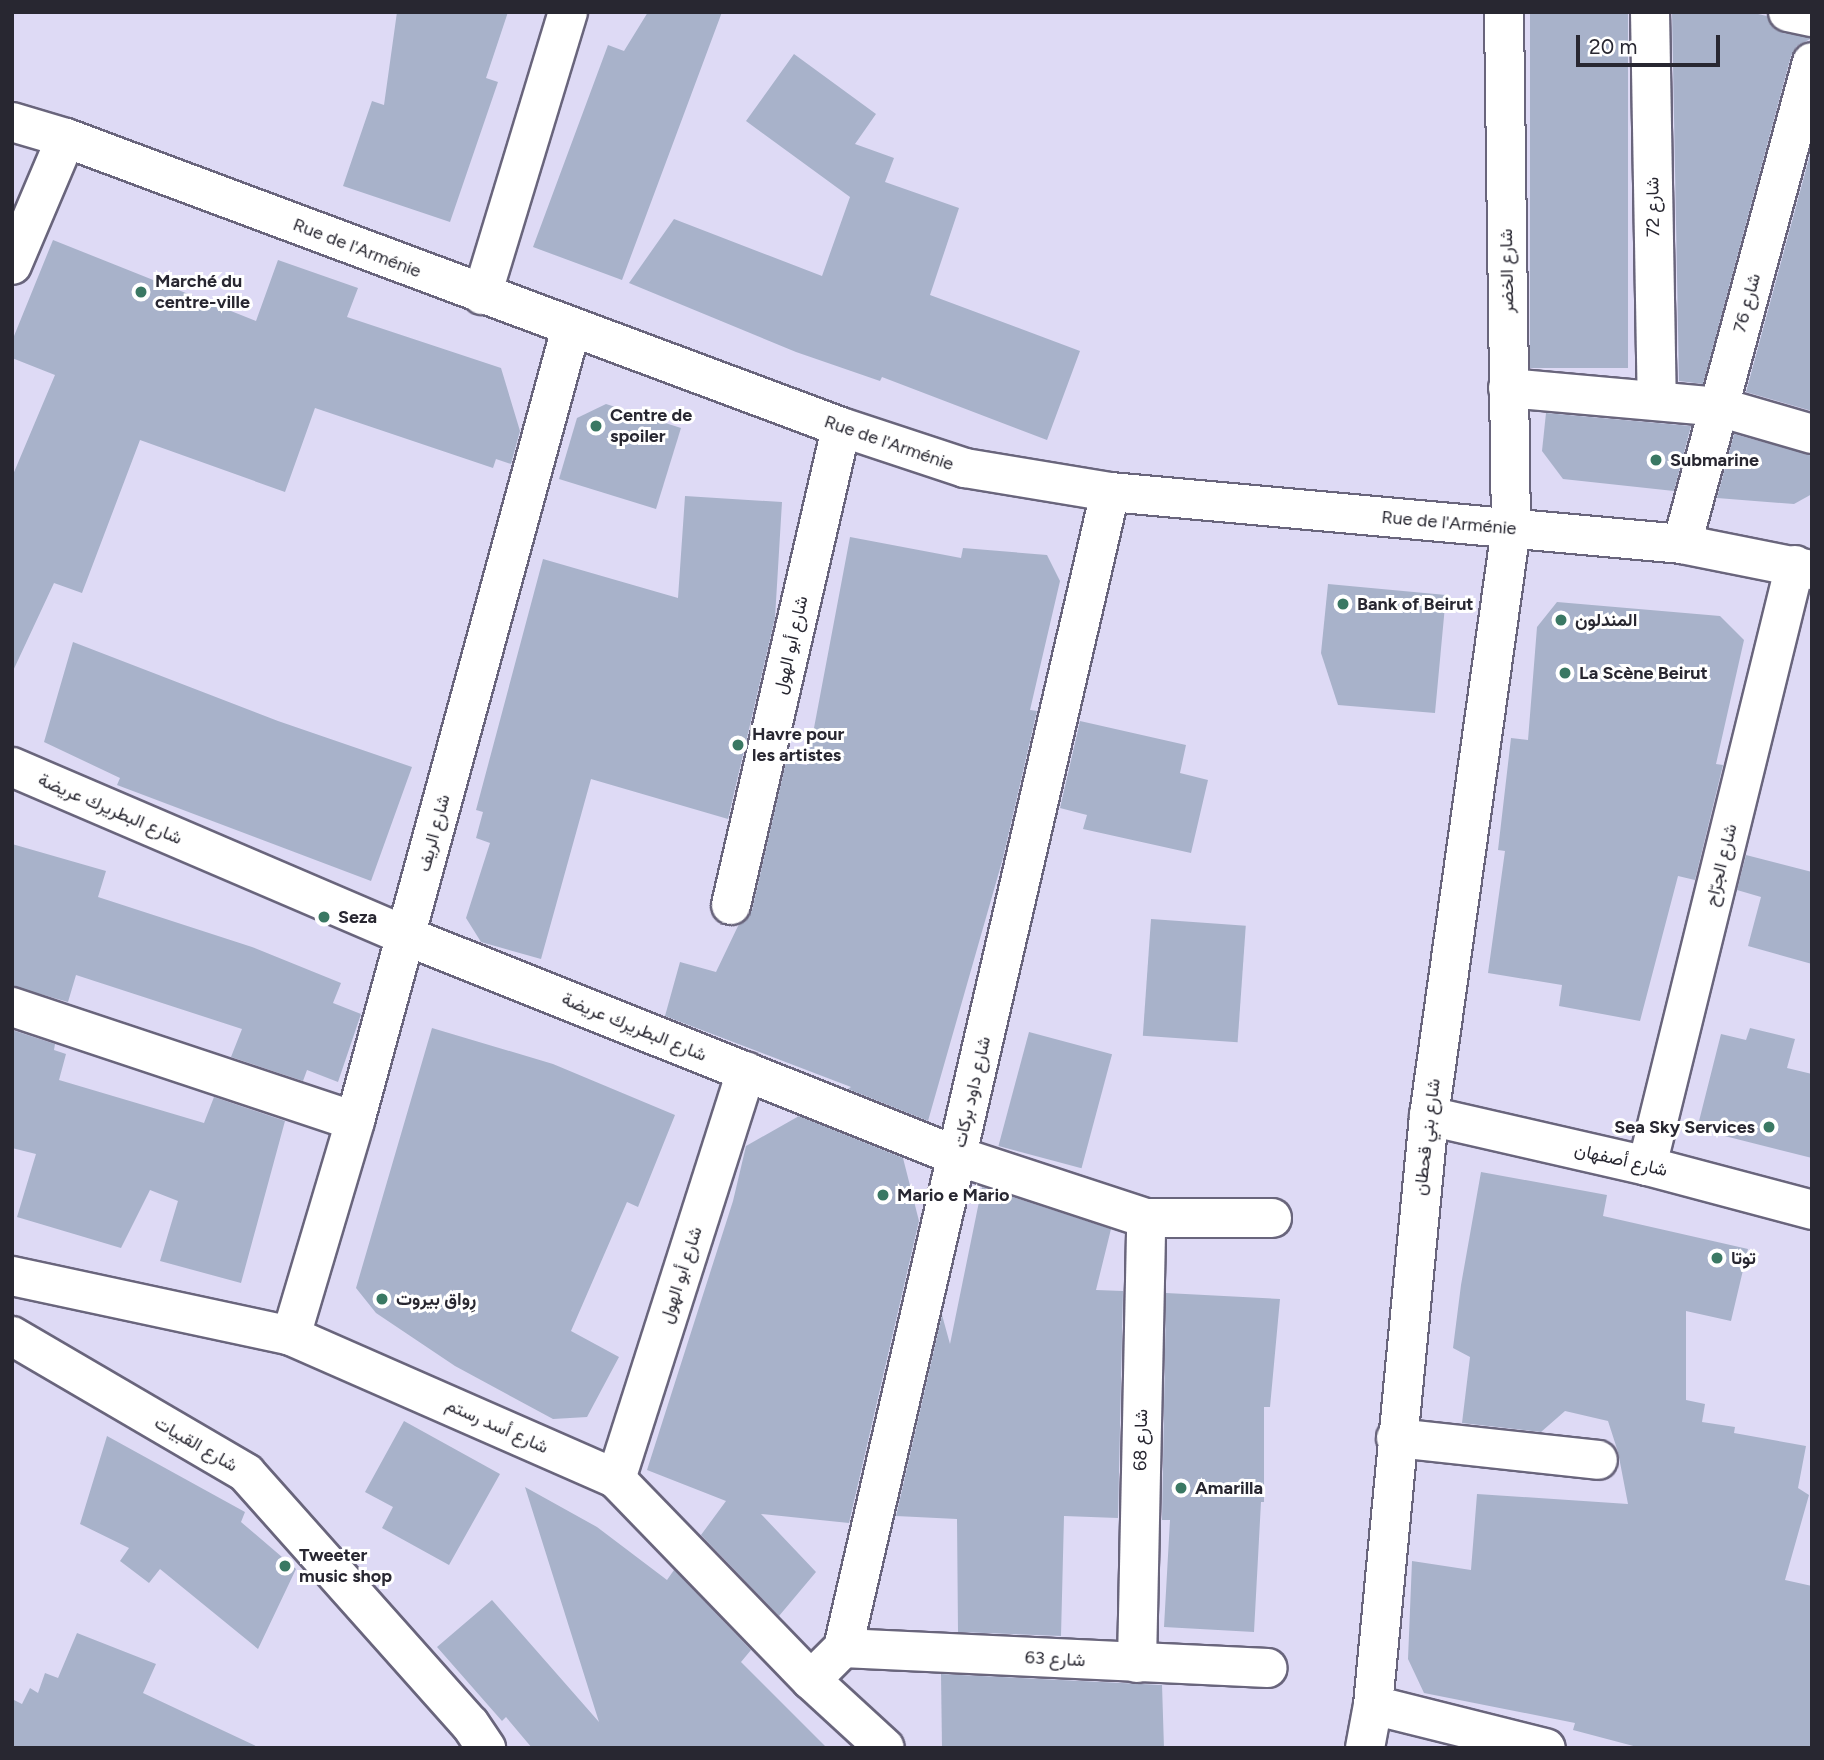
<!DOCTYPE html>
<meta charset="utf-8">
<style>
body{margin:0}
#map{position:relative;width:1824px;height:1760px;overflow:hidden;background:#dedaf5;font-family:Figtree,Vazirmatn,sans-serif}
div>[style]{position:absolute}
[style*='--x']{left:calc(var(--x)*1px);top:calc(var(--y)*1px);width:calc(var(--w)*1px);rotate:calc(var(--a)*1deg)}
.building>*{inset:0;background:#a8b2ca;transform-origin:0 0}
.roads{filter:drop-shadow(2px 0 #69657c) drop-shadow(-2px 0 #69657c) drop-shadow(0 2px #69657c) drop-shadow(0 -2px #69657c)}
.street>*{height:38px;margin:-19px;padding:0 19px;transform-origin:19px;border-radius:19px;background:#fff}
.secondary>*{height:38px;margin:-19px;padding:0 19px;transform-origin:19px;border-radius:19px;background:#fff}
.dots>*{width:19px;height:19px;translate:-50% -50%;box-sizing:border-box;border:4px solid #fff;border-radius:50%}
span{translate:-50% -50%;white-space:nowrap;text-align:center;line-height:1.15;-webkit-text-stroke:6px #fff;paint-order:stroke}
.street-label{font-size:18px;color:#282731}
.poi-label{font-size:18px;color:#282731;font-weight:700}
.left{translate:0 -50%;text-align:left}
.right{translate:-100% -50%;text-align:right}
.frame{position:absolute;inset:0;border:14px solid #282731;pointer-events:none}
.scale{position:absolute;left:1576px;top:35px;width:144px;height:32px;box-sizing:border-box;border:4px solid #282731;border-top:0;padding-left:9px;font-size:21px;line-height:24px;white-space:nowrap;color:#282731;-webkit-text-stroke:5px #fff;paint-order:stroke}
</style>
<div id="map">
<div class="building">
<i style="clip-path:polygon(397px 12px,508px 12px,486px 78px,498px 82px,450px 222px,343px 186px,372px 101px,384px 105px)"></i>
<i style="clip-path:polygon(648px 12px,722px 12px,622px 280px,533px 247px,608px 45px,624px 51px)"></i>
<i style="left:1530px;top:12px;width:98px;height:356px"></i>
<i style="clip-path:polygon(1672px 12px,1749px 12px,1767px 16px,1773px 28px,1783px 33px,1812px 38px,1797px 46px,1791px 56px,1703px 384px,1679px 381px)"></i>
<i style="clip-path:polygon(794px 54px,876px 114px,855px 144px,894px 158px,885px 182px,959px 208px,930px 295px,1080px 351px,1047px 440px,882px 377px,880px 381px,796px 352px,629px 283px,674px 219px,822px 276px,850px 197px,746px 121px)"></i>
<i style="clip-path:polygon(1812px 147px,1812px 411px,1746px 392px)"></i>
<i style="clip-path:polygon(53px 240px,256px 321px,278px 260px,358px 288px,347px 317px,501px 368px,520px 431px,511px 464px,496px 459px,493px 468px,315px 408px,285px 492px,140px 440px,82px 593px,54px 583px,12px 673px,12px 477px,55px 375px,12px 358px,12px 341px)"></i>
<i style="clip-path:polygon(606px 404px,681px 428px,656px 509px,559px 479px,577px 418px)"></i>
<i style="clip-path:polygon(1546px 413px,1691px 426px,1674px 491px,1563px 479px,1542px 451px)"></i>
<i style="clip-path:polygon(1734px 434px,1812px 455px,1812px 494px,1794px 504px,1717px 498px)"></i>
<i style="clip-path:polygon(685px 496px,782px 502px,775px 618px,728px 819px,591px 779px,541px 959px,481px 942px,466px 918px,490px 843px,476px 838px,483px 812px,476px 810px,543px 559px,678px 598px)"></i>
<i style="clip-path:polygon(850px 537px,961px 558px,963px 548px,1047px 555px,1060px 581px,1030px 710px,1037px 711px,1003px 858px,928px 1121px,848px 1089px,851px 1087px,665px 1016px,680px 962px,716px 972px,738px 926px,747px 919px,752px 910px,786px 762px,807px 765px)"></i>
<i style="clip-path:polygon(1328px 584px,1446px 595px,1435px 713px,1338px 705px,1321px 653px)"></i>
<i style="clip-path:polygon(1557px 602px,1720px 616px,1744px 640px,1716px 764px,1723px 765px,1695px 880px,1678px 876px,1640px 1021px,1559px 1006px,1562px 985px,1488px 973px,1505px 851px,1498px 850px,1511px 738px,1528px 740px,1537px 627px)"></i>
<i style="clip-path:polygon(73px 642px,278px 721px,412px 767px,371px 881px,117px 785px,120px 778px,44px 742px)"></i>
<i style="clip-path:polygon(1080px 721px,1186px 745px,1180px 773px,1208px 780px,1191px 853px,1083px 829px,1087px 815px,1060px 808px)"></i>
<i style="clip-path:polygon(12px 844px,106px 871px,98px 897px,252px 947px,341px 983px,333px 1003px,361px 1014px,338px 1082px,307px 1070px,303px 1081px,231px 1057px,242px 1029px,76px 975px,68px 1002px,12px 986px)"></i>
<i style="clip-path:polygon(1746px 855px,1812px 872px,1812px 964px,1748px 946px,1761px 897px,1737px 890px)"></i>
<i style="left:1151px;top:919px;width:95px;height:117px;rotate:4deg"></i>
<i style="clip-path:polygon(432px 1028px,553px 1064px,675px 1115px,638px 1207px,627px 1202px,571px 1331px,619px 1357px,587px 1417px,553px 1419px,455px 1366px,376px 1313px,356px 1288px)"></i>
<i style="clip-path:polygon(1750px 1028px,1795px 1039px,1787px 1068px,1812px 1074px,1812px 1158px,1697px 1129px,1721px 1034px,1746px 1040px)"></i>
<i style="clip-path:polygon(12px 1030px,55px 1044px,54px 1050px,66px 1054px,59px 1080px,204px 1123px,214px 1097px,285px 1121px,241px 1283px,160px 1261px,178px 1201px,150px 1190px,121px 1248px,17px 1217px,36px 1154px,12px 1148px)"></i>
<i style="left:1029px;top:1032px;width:86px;height:118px;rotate:15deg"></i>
<i style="clip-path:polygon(799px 1116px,903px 1158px,919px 1221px,849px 1523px,761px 1514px,816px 1572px,779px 1616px,701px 1535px,726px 1501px,647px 1470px,733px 1201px,746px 1146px)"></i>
<i style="clip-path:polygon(1481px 1172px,1607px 1195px,1603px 1216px,1748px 1249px,1731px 1321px,1686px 1311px,1686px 1400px,1705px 1404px,1702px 1422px,1735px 1427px,1734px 1433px,1806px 1446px,1798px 1488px,1809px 1495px,1785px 1580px,1812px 1586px,1812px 1748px,1641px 1748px,1573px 1730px,1575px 1723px,1424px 1693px,1408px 1659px,1412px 1561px,1471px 1570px,1477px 1494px,1628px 1504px,1618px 1452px,1608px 1421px,1565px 1411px,1541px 1432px,1462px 1423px,1470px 1357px,1453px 1348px,1461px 1285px)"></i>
<i style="clip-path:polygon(982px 1187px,1111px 1229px,1096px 1290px,1123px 1291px,1118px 1518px,1064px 1516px,1061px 1636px,958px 1632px,957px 1519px,896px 1516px,942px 1315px,950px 1344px)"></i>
<i style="clip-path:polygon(1166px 1293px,1280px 1299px,1270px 1407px,1264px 1407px,1264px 1502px,1261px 1502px,1254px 1632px,1164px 1627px,1170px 1520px,1162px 1520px)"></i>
<i style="clip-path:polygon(404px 1421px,500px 1474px,449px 1565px,382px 1528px,393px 1507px,365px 1492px)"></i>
<i style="clip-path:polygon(107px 1436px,245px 1512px,241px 1522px,296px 1569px,258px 1649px,160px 1569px,149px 1583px,120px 1561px,129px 1548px,80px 1524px)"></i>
<i style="clip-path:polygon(525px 1487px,597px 1527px,667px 1580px,674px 1570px,751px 1650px,741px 1662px,827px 1748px,532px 1748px,506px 1717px,502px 1721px,437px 1647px,492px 1600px,599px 1722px)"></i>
<i style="clip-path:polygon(77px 1633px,156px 1664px,143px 1693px,260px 1748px,12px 1748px,12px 1699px,22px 1704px,30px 1688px,38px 1693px,45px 1673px,58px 1678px)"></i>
<i style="clip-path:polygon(941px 1674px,1162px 1685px,1164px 1748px,942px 1748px)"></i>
</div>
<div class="roads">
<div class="street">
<i style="--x:1650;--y:12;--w:389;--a:89"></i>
<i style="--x:1788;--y:12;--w:25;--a:12"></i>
<i style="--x:12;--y:265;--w:138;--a:-67"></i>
<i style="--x:482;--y:295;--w:296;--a:-73.1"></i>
<i style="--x:1508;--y:388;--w:212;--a:5.1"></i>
<i style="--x:1719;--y:407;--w:97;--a:16.2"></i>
<i style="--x:1682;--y:544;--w:499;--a:-74.9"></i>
<i style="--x:12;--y:767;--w:429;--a:23.2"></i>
<i style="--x:406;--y:936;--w:593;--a:21.77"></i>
<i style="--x:957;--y:1156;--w:199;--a:18.2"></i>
<i style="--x:1146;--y:1218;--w:126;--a:0"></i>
<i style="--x:731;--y:905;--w:490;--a:-77"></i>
<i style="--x:12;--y:1007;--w:361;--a:18.4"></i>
<i style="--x:1429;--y:1116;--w:224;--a:12.9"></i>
<i style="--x:1647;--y:1166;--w:171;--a:14.9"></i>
<i style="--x:1647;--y:1166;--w:619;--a:-76.17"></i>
<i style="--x:12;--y:1276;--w:285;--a:12.1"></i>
<i style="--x:291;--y:1336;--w:355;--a:23.7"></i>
<i style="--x:616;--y:1479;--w:280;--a:45.9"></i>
<i style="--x:811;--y:1680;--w:100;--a:42.6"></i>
<i style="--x:291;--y:1336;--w:224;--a:-73.4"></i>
<i style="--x:355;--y:1121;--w:822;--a:-74.76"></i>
<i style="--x:1396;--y:1438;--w:203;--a:6.2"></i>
<i style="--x:616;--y:1479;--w:428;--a:-72.3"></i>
<i style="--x:843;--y:1648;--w:425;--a:2.7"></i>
<i style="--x:1137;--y:1663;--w:445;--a:-88.8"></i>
<i style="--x:811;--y:1680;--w:45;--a:-45"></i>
<i style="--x:843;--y:1648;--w:1186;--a:-76.99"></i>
<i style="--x:1373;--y:1705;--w:178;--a:14"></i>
</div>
<div class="secondary">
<i style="--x:12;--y:122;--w:56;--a:16.5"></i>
<i style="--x:66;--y:138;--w:827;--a:20.45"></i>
<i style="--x:841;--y:427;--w:131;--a:18.3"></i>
<i style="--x:965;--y:468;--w:147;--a:9.4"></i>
<i style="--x:1110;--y:492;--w:574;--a:5.19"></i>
<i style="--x:1682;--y:544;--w:133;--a:11.3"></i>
<i style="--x:12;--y:1336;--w:271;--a:30.3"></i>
<i style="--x:246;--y:1473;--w:336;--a:48.3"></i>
<i style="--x:470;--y:1724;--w:29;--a:56"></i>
<i style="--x:1365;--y:1748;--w:44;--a:-79.5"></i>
<i style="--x:1373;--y:1705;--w:592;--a:-84.57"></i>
<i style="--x:1429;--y:1116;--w:593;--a:-82.05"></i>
<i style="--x:1511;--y:529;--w:517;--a:-90.78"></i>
</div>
</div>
<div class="dots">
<i style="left:141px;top:292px;background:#3a7863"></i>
<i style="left:596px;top:426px;background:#3a7863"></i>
<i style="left:1656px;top:460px;background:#3a7863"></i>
<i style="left:1343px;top:604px;background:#3a7863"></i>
<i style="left:1561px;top:620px;background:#3a7863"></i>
<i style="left:1565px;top:673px;background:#3a7863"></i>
<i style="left:738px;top:745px;background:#3a7863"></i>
<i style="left:324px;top:917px;background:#3a7863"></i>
<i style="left:1769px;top:1127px;background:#3a7863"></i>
<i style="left:883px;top:1195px;background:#3a7863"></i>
<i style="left:1717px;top:1258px;background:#3a7863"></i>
<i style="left:382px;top:1299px;background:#3a7863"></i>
<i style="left:1181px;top:1488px;background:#3a7863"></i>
<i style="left:285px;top:1566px;background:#3a7863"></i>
</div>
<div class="street-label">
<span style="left:1653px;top:207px;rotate:-91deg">شارع 72</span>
<span style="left:357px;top:248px;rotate:21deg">Rue de l'Arménie</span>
<span style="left:1507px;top:271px;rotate:-91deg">شارع الخضر</span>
<span style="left:1747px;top:303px;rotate:-75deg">شارع 76</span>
<span style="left:889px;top:443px;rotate:19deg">Rue de l'Arménie</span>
<span style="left:1449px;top:523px;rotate:5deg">Rue de l'Arménie</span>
<span style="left:791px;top:645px;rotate:-77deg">شارع أبو الهول</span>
<span style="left:110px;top:809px;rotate:23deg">شارع البطريرك عريضة</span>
<span style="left:434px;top:833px;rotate:-75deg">شارع الريف</span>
<span style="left:1721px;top:865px;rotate:-76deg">شارع الجرّاح</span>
<span style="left:634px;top:1027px;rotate:22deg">شارع البطريرك عريضة</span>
<span style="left:972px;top:1092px;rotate:-77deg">شارع داود بركات</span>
<span style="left:1427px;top:1137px;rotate:-83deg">شارع بني قحطان</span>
<span style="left:1621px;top:1160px;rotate:13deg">شارع أصفهان</span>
<span style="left:681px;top:1275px;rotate:-72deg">شارع أبو الهول</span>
<span style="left:497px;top:1426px;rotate:24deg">شارع أسد رستم</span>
<span style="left:1141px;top:1440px;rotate:-89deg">شارع 68</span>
<span style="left:196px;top:1444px;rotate:30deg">شارع القبيات</span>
<span style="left:1055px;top:1659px;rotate:3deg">شارع 63</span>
</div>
<div class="poi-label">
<span class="left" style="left:155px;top:292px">Marché du<br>centre-ville</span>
<span class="left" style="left:610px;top:426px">Centre de<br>spoiler</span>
<span class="left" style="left:1670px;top:460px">Submarine</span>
<span class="left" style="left:1357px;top:604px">Bank of Beirut</span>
<span class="left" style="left:1575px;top:620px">المندلون</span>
<span class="left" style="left:1579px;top:673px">La Scène Beirut</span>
<span class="left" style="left:752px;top:745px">Havre pour<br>les artistes</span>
<span class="left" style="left:338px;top:917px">Seza</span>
<span class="right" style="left:1755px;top:1127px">Sea Sky Services</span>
<span class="left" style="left:897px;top:1195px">Mario e Mario</span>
<span class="left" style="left:1731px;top:1258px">توتا</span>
<span class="left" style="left:396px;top:1299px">رِواق بيروت</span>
<span class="left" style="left:1195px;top:1488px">Amarilla</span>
<span class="left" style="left:299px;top:1566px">Tweeter<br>music shop</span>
</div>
<div class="frame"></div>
<div class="scale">20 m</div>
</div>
